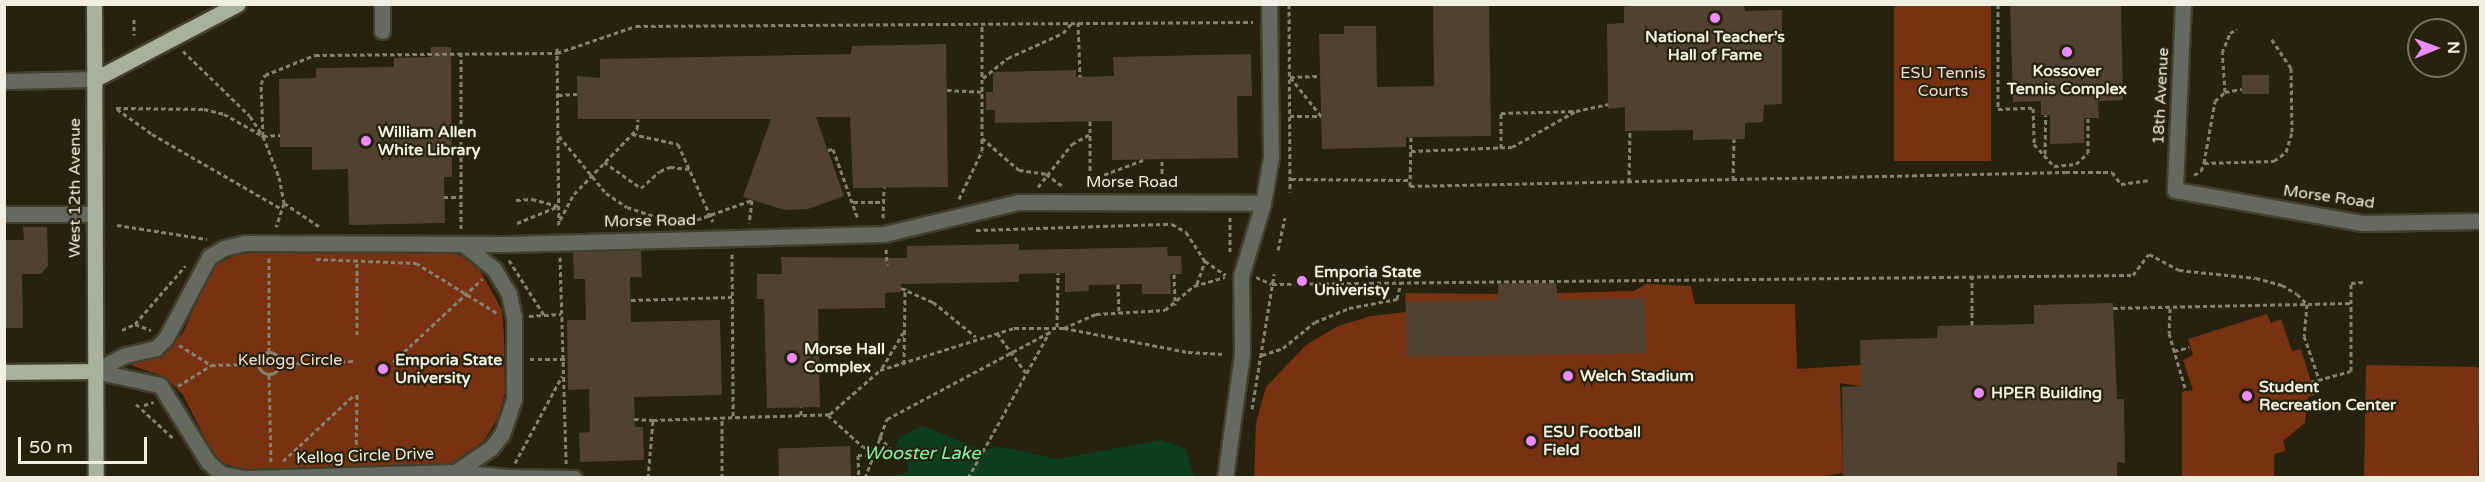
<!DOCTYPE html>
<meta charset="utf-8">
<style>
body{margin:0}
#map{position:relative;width:2485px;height:482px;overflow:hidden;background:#26220e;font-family:"Varela Round",sans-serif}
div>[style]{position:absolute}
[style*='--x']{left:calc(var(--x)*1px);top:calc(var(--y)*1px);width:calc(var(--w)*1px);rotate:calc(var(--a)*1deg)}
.green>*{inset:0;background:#783211;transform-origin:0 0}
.water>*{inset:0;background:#0c3e1f}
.pier>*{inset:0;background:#26220e}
.round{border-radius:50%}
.building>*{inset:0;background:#504131;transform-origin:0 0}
.path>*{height:3px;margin-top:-1.5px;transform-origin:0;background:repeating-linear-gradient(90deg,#858271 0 4.5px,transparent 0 7.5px)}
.path>.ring{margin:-1.5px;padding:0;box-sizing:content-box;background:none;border:3px solid #858271;border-radius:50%}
.roads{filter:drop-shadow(2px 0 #423f2c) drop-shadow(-2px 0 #423f2c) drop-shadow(0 2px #423f2c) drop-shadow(0 -2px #423f2c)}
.minor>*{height:15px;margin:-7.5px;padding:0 7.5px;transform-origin:7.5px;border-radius:7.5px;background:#65695f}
.major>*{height:15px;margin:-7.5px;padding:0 7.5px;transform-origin:7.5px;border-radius:7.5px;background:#a9b19d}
.dots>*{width:16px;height:16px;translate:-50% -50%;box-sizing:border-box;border:3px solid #26220e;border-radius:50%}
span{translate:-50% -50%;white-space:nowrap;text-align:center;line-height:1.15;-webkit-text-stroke:4.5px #26220e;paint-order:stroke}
.poi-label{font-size:16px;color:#f1efe2;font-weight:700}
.left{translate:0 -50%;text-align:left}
.park-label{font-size:16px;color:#f5dcd2}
.street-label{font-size:16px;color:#f1efe2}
.water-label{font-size:18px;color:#81f5a4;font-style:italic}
.frame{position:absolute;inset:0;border:6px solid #f1efe2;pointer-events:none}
.north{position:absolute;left:2407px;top:18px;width:60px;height:60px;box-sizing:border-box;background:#26220e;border:2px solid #777463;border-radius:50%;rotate:89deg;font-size:16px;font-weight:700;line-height:24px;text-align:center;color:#f1efe2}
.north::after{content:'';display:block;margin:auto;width:21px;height:27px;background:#ec8cfa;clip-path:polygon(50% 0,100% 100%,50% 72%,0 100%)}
.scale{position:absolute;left:18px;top:437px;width:129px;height:27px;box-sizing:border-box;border:3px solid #f1efe2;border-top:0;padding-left:8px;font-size:18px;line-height:21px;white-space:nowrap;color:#f1efe2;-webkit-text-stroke:4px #26220e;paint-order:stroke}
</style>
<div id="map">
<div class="green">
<i style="left:1894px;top:5px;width:97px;height:156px"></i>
<i style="clip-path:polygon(261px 252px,456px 254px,476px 263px,502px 310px,504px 337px,505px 393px,498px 418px,484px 441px,450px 464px,432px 466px,244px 470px,217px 461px,183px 395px,167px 378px,131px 365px,167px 350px,183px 333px,212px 267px,236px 255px)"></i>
<i style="clip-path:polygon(1556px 283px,1557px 293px,1634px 291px,1646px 284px,1691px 286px,1695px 304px,1795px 304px,1797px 369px,1861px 365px,1861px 386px,1840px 383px,1843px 473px,1813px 478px,1254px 478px,1256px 423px,1266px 387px,1306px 345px,1338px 326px,1371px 316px,1406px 312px,1405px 293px,1498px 294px,1498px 284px)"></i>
<i style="clip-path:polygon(2267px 314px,2271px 323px,2281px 319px,2292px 351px,2301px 349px,2315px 395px,2308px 397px,2305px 423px,2283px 441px,2286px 451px,2274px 454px,2274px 477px,2182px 477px,2182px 392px,2193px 390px,2183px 360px,2193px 355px,2188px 339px)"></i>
<i style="left:2366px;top:365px;width:114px;height:112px;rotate:1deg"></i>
</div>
<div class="water">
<i style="clip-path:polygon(922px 426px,985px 451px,997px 446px,1057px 459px,1162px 440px,1186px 449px,1194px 477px,896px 477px,893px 453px,900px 437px)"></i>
</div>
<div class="pier">
<i class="round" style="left:892px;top:459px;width:16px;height:16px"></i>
</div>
<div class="building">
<i style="clip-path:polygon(1433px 4px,1489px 4px,1491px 136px,1406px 137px,1406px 147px,1322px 149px,1319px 34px,1344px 34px,1344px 26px,1376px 26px,1377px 87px,1434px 86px)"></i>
<i style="clip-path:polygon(1641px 4px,1744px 4px,1745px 11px,1782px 10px,1782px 104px,1764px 105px,1763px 122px,1745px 123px,1745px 139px,1693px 140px,1693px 130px,1625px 131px,1625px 107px,1608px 109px,1607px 24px,1624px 23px,1624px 7px)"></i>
<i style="clip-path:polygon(2010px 4px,2121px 4px,2123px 100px,2098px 101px,2099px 118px,2084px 118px,2084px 143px,2050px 144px,2050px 115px,2041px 115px,2041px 101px,2013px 102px)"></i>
<i style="clip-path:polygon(946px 44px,948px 187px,853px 188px,850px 117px,816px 117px,844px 196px,808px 209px,785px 210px,743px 197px,771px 119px,578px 119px,577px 76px,600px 78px,600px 59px,851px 54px,852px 46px)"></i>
<i style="clip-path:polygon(431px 47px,451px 47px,452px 177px,444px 177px,445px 223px,349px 225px,348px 169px,312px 170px,312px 147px,280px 147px,279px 79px,316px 78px,316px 68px,394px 67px,394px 58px,431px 57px)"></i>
<i style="clip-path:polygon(1251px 54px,1252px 96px,1237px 96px,1238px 158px,1112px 160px,1112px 121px,995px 123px,995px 110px,986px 110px,986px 92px,993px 92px,993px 72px,1076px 70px,1076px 77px,1114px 76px,1113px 57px)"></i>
<i style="left:2242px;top:75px;width:27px;height:19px"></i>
<i style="clip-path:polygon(23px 227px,47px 227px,48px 266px,41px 274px,22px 274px,23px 328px,4px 328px,4px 240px,24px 240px)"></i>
<i style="clip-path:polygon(1019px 244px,1019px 250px,1167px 247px,1168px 256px,1181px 256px,1182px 274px,1170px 274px,1171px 294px,1142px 294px,1142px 284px,1089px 285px,1089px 291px,1065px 292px,1065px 273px,1019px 274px,1019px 282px,901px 284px,901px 292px,885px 293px,885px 308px,818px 309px,820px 407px,767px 408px,764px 299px,757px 299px,757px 274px,782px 274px,781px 257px,907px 258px,907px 246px)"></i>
<i style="clip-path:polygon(641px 250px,642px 277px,630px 277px,631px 322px,720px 320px,722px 395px,634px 397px,635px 427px,643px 427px,644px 460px,580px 462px,579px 433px,590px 432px,589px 389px,568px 390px,567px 320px,586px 320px,585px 279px,574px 279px,573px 252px)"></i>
<i style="clip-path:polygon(1556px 283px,1557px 300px,1645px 298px,1646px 353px,1407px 357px,1406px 302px,1498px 300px,1498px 284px)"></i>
<i style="clip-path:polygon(2113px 303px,2117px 399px,2124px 399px,2125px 463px,2117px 462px,2117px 477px,1843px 477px,1842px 387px,1861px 386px,1860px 340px,1937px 338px,1938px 326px,2034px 324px,2034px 305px)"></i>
<i style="left:850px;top:446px;width:31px;height:72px;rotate:88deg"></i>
</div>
<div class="path">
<i style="--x:1289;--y:4;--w:188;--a:89.7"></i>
<i style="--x:1998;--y:4;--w:105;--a:90"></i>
<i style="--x:1998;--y:109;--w:35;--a:-2"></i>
<i style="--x:2033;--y:108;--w:36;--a:88"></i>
<i style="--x:2034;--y:144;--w:30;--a:48"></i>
<i style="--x:2054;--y:166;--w:22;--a:-5"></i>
<i style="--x:2076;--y:164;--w:16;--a:-43"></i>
<i style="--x:2088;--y:153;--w:35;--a:-90"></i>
<i style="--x:134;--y:19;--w:16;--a:90"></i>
<i style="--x:1078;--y:22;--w:55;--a:87.9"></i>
<i style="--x:557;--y:48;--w:179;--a:89.4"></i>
<i style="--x:183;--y:51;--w:93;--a:44.1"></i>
<i style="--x:250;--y:116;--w:24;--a:57"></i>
<i style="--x:263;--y:136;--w:52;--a:-92.2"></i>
<i style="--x:261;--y:84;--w:10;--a:-66"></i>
<i style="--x:265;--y:75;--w:54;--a:-21.8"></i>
<i style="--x:315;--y:55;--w:242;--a:-0.5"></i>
<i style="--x:557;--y:53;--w:83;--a:-18.9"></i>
<i style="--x:636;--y:26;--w:617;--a:-0.37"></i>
<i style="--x:461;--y:52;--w:177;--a:90"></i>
<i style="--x:1290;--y:77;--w:30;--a:-2"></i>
<i style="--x:983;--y:78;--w:32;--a:-39"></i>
<i style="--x:1008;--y:58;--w:60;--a:-24.4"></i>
<i style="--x:1063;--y:33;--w:13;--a:-48"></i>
<i style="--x:947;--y:90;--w:35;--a:3"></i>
<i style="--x:2225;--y:92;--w:17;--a:-10"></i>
<i style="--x:558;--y:95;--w:19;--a:-3"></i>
<i style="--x:116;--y:108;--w:88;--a:0.7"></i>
<i style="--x:204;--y:109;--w:21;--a:14"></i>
<i style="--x:224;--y:114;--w:45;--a:29.4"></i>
<i style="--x:263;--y:136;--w:44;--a:68.7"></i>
<i style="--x:279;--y:177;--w:26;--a:79"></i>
<i style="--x:284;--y:203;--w:25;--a:108"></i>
<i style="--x:117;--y:109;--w:43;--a:35.5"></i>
<i style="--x:152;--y:134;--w:150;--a:30"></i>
<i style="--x:1290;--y:116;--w:31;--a:0"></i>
<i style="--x:1321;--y:116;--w:48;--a:-128.3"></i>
<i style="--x:1090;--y:121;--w:67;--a:90"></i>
<i style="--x:632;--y:134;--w:47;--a:12.3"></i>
<i style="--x:678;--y:144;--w:85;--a:65.8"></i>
<i style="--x:263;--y:136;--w:17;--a:-3"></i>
<i style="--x:559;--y:136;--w:74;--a:50.5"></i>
<i style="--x:606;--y:193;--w:25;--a:34"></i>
<i style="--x:627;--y:207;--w:50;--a:18.8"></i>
<i style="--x:1411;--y:137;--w:49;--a:91.2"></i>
<i style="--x:1410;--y:186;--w:656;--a:-1.22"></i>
<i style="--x:2066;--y:172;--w:46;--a:0"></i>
<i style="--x:2112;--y:172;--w:15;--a:53"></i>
<i style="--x:2121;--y:184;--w:27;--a:-8"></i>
<i style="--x:982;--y:138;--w:49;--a:40.9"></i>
<i style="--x:1019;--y:170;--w:27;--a:8"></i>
<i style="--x:1046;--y:174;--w:22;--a:36"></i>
<i style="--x:1501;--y:148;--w:35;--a:-90"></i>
<i style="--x:1501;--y:113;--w:75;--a:-1.5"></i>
<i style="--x:1576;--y:111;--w:33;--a:-12"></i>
<i style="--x:828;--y:150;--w:5;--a:-11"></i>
<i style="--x:833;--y:149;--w:74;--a:70.3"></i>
<i style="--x:1411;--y:151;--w:101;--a:-2.3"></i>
<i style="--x:1512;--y:147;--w:73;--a:-29.4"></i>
<i style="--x:2045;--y:154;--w:39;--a:-89"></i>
<i style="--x:604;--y:162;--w:45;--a:35.1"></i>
<i style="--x:641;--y:188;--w:25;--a:-42"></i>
<i style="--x:660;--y:171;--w:11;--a:-22"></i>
<i style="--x:670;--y:167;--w:20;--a:6"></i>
<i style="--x:2204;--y:163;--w:70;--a:-1.6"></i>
<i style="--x:2274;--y:161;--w:15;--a:-37"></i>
<i style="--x:2286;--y:152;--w:21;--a:-73"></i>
<i style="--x:2292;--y:132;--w:64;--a:-90.9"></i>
<i style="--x:2291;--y:68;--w:36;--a:-124"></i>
<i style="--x:2194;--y:175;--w:8;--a:-30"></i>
<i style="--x:2201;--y:171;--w:9;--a:-69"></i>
<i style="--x:2204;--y:163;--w:63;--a:-79.9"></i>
<i style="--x:2215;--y:101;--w:13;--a:-42"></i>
<i style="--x:2225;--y:92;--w:39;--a:-94"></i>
<i style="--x:2222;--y:53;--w:22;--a:-68"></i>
<i style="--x:2230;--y:33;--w:8;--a:-30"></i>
<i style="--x:1291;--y:179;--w:120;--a:0.5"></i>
<i style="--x:1090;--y:180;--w:57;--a:-20.7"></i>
<i style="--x:1733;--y:180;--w:41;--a:-88.6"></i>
<i style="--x:1629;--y:182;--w:51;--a:-88.9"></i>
<i style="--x:1038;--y:187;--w:55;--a:-51.7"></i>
<i style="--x:1072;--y:144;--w:21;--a:-29"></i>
<i style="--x:1162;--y:188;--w:29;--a:-90"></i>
<i style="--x:444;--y:197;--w:17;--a:0"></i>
<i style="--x:959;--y:199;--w:53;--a:-64.4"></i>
<i style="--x:982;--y:151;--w:128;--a:-90"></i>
<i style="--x:516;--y:200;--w:16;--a:-4"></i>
<i style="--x:532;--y:199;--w:27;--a:15"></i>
<i style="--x:853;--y:202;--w:31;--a:0"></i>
<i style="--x:284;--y:203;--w:43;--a:33.7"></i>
<i style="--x:1230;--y:217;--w:36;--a:90"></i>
<i style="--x:883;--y:218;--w:31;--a:-88"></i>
<i style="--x:560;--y:220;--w:30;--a:-62"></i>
<i style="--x:574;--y:194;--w:91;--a:-45.9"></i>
<i style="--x:637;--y:129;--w:10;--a:-84"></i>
<i style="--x:690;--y:222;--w:66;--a:-19.5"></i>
<i style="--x:752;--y:200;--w:23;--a:97"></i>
<i style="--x:517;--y:223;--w:45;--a:-22"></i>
<i style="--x:117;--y:225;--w:91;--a:8.8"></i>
<i style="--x:976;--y:230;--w:196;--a:-1.8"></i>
<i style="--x:1172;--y:224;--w:16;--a:30"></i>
<i style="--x:1186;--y:232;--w:35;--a:57"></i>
<i style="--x:1205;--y:261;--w:25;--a:34"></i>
<i style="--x:886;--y:249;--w:16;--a:86"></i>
<i style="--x:1278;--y:250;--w:33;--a:-78"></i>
<i style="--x:732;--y:254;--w:163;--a:89.6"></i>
<i style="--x:560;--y:257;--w:207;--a:88.3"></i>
<i style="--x:269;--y:258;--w:94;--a:90"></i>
<i style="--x:316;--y:259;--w:100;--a:2.3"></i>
<i style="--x:416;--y:263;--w:95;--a:31.7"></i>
<i style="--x:509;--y:260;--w:65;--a:57.5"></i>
<i style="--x:544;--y:315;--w:17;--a:-3"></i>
<i style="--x:1174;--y:274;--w:31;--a:88"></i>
<i style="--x:1256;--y:277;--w:17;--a:24"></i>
<i style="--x:1272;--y:284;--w:861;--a:-0.6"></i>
<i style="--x:2133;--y:275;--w:26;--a:-53"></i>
<i style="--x:2149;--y:254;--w:34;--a:28"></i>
<i style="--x:2179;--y:270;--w:77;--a:5.9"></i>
<i style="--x:2256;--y:278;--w:27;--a:15"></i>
<i style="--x:2282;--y:285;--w:17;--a:31"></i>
<i style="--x:2297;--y:294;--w:14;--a:45"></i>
<i style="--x:2307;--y:304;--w:32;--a:95"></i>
<i style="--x:2304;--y:336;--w:46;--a:70.8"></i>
<i style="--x:1118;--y:284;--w:29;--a:88"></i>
<i style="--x:1197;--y:284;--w:24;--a:-71"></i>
<i style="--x:901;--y:288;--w:35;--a:24"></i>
<i style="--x:933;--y:302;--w:55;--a:39.1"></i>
<i style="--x:631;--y:300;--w:101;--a:-1.7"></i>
<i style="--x:2113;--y:308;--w:237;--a:-1.2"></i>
<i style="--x:2170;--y:308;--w:25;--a:92"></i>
<i style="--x:2169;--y:333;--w:60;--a:73.7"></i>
<i style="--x:529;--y:316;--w:15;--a:-4"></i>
<i style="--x:135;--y:324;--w:17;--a:21"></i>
<i style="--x:1972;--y:325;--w:51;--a:-90"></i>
<i style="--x:1057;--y:327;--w:54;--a:-88.9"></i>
<i style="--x:1064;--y:328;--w:35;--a:-24"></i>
<i style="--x:1096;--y:314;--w:69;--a:-3.3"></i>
<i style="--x:1165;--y:310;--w:38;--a:-40"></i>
<i style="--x:1194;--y:286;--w:32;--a:-16"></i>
<i style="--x:122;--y:330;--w:14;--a:-25"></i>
<i style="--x:135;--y:324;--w:77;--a:-49.2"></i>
<i style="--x:997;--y:333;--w:49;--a:54.1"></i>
<i style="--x:357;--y:335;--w:74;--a:-90"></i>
<i style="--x:179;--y:345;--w:38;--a:32"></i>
<i style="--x:2174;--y:351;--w:16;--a:-14"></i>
<i class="ring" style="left:258px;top:352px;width:19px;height:19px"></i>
<i style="--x:1262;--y:355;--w:22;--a:-18"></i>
<i style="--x:1283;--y:348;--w:41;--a:-39.1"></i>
<i style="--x:1315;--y:322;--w:37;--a:-22"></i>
<i style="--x:1349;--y:308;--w:49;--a:-10.6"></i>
<i style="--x:1397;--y:299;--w:17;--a:-77"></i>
<i style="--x:530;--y:359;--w:38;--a:0"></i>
<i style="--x:393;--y:362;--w:122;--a:-43"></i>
<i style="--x:395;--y:362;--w:104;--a:-1.1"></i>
<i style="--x:281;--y:364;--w:73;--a:-2.4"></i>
<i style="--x:904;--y:364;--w:76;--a:-89.2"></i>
<i style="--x:882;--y:368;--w:41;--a:-59"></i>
<i style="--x:269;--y:375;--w:88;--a:88.7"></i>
<i style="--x:2311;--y:382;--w:41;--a:-15.4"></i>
<i style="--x:2351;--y:371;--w:88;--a:-90"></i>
<i style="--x:2351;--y:283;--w:12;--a:-5"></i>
<i style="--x:178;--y:386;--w:39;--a:-32"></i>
<i style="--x:211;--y:365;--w:47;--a:-1.2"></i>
<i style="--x:136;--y:404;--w:52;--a:42.6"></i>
<i style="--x:144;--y:405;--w:10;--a:-17"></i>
<i style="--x:1252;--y:409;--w:137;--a:-80.7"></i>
<i style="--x:801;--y:415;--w:8;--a:-90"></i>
<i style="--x:828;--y:415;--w:47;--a:42.4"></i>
<i style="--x:863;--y:447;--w:7;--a:0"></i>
<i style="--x:870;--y:447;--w:8;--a:90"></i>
<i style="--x:870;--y:455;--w:12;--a:180"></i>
<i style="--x:858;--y:455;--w:23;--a:88"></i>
<i style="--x:634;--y:419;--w:19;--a:3"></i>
<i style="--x:879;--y:436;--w:30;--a:49"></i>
<i style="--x:356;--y:459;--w:67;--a:-89.1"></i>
<i style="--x:283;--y:461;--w:97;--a:-42.9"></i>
<i style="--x:515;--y:463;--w:99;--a:-61.6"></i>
<i style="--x:648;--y:478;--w:58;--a:-85.1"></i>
<i style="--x:653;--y:420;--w:177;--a:-1.9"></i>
<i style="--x:830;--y:414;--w:67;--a:-41.3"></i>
<i style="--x:880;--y:370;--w:140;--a:-17.4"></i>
<i style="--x:1014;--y:328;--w:50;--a:0"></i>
<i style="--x:1064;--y:328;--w:126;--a:11"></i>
<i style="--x:1188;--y:352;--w:37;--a:3"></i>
<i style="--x:722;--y:478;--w:61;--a:-90"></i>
<i style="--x:865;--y:478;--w:63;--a:-69.6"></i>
<i style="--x:887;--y:419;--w:185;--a:-28.1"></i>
<i style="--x:968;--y:478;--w:168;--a:-60.8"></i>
</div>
<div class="roads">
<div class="minor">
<i style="--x:382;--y:4;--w:27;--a:90"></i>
<i style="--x:2183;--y:4;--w:186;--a:92.5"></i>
<i style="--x:2175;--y:190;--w:190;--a:10"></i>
<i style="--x:2362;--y:223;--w:118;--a:-1"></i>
<i style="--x:4;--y:81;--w:91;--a:-1.3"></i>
<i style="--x:4;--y:214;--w:89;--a:0"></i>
<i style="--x:94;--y:371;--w:36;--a:-27"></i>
<i style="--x:126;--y:355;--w:31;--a:-13"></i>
<i style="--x:156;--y:348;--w:14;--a:-45"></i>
<i style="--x:166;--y:338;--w:92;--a:-62"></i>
<i style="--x:209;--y:257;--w:17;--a:-31"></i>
<i style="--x:224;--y:248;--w:21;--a:-14"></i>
<i style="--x:244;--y:243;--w:262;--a:0.2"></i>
<i style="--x:506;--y:244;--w:378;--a:-1.5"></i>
<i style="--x:884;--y:234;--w:138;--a:-13.4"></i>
<i style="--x:1018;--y:202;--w:245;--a:0.2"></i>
<i style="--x:94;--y:371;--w:67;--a:12"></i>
<i style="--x:160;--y:385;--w:91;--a:58.1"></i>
<i style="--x:208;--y:462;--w:18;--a:41"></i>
<i style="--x:222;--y:474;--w:22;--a:10"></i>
<i style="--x:455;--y:472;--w:53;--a:5.4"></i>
<i style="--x:508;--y:477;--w:66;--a:0.9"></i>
<i style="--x:249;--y:478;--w:206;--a:-1.7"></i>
<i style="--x:455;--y:472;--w:43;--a:-33.7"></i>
<i style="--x:491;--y:448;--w:18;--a:-52"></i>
<i style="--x:502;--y:434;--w:37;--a:-71"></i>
<i style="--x:514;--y:399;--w:81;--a:-90"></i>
<i style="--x:514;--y:318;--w:25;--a:-102"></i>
<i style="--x:509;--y:294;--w:29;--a:-121"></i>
<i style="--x:494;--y:269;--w:40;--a:-141"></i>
<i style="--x:1225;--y:478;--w:125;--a:-82.2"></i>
<i style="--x:1242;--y:354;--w:78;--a:-90.7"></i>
<i style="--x:1241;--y:276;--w:76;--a:-73.2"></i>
<i style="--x:1263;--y:203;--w:47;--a:-80.1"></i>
<i style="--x:1271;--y:157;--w:153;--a:-90.7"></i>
</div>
<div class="major">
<i style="--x:94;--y:4;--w:474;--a:89.8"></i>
<i style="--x:95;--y:79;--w:161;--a:-27.7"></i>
<i style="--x:4;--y:372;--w:90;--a:-0.6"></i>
</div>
</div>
<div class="dots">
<i style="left:1715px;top:18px;background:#ec8cfa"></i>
<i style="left:2067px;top:52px;background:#ec8cfa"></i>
<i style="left:366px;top:141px;background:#ec8cfa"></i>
<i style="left:1302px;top:281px;background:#ec8cfa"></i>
<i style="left:792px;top:358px;background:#ec8cfa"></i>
<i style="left:383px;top:369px;background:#ec8cfa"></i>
<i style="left:1568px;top:376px;background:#ec8cfa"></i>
<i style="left:1979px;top:393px;background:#ec8cfa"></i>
<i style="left:2247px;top:396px;background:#ec8cfa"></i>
<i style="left:1531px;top:441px;background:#ec8cfa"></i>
</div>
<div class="poi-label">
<span style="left:1715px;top:46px">National Teacher’s<br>Hall of Fame</span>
<span style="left:2067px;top:80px">Kossover<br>Tennis Complex</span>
<span class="left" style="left:378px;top:141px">William Allen<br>White Library</span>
<span class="left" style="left:1314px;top:281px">Emporia State<br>Univeristy</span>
<span class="left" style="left:804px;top:358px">Morse Hall<br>Complex</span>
<span class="left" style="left:395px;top:369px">Emporia State<br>University</span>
<span class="left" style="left:1580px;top:376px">Welch Stadium</span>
<span class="left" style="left:2259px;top:396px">Student<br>Recreation Center</span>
<span class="left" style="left:1991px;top:393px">HPER Building</span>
<span class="left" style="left:1543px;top:441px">ESU Football<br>Field</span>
</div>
<div class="park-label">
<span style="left:1943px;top:82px">ESU Tennis<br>Courts</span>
<span style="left:290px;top:360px">Kellogg Circle</span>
</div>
<div class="street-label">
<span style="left:2161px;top:96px;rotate:-87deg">18th Avenue</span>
<span style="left:1132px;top:182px">Morse Road</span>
<span style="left:75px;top:188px;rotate:-90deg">West 12th Avenue</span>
<span style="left:2329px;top:197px;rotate:8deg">Morse Road</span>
<span style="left:650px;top:221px;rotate:-1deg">Morse Road</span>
<span style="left:365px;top:456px;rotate:-2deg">Kellog Circle Drive</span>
</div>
<div class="water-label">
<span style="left:922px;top:453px">Wooster Lake</span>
</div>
<div class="frame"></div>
<div class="north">N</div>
<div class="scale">50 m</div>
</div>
